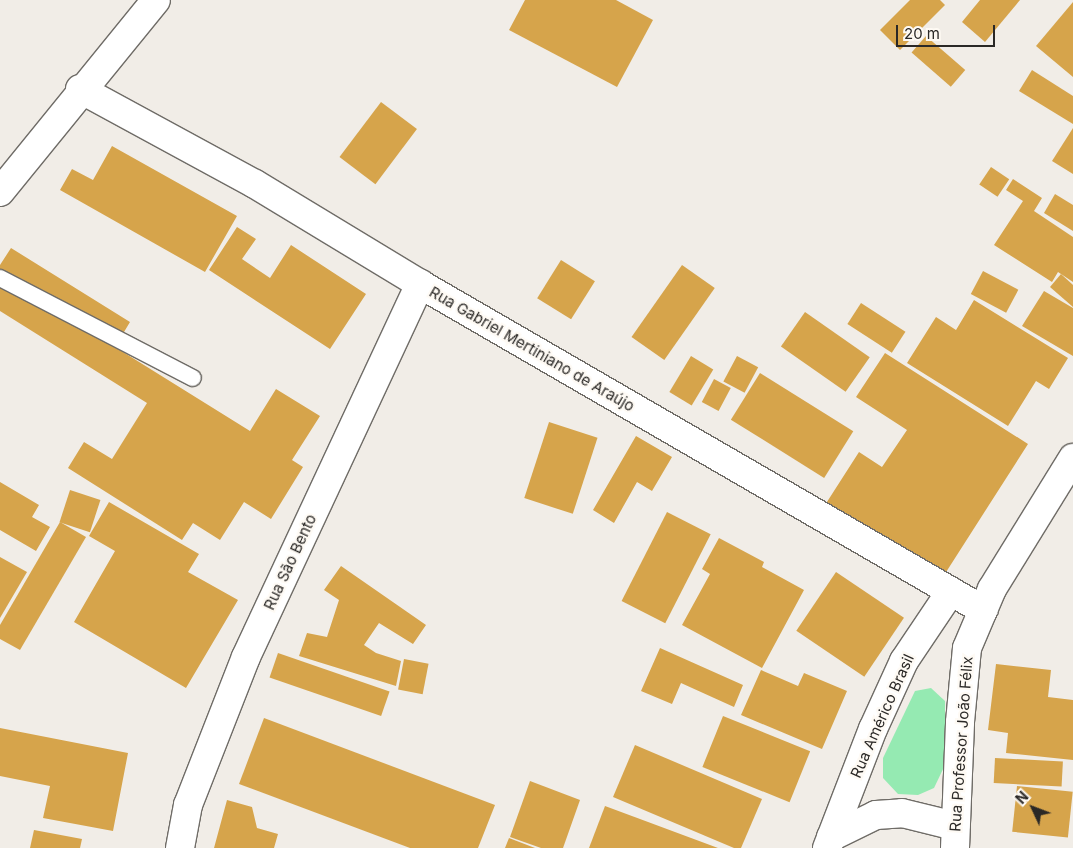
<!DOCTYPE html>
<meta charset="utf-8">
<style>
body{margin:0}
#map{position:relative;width:1073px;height:848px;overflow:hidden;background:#f1ede7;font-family:Inter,sans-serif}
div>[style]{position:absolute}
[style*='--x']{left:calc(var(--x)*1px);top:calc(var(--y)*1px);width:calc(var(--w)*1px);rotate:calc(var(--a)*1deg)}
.green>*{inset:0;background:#95eab2}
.building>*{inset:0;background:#d6a44b;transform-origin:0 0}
.roads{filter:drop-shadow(1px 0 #6f6c67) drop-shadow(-1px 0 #6f6c67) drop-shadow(0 1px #6f6c67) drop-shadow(0 -1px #6f6c67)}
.lane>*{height:16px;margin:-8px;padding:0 8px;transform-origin:8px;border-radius:8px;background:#fff}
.street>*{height:28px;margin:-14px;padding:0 14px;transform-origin:14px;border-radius:14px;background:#fff}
.secondary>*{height:28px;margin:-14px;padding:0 14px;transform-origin:14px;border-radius:14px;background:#fff}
span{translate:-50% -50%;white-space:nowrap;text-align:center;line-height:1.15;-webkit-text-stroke:4.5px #fefaf4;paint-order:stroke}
.street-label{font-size:15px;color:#2a2826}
.north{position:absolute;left:1008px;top:783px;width:50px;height:50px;-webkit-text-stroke:4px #fefaf4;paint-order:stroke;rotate:313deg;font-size:14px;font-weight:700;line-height:20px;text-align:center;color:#2a2826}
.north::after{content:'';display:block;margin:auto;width:18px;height:22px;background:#2a2826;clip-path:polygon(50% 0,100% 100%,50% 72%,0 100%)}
.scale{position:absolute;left:896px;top:25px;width:99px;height:22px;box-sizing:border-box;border:2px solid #2a2826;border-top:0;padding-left:6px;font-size:15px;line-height:18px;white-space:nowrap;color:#2a2826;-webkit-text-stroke:4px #fefaf4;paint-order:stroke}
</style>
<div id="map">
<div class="green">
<i style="clip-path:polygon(931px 688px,945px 701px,945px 765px,934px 788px,918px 795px,898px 794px,883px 778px,883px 758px,915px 691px)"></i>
</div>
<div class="building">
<i style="clip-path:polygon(525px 0,616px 0,653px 20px,617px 87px,509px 30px)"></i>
<i style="clip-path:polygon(910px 0,940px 0,945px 5px,900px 50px,880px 30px)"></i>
<i style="clip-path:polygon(980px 0,1020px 0,985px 42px,962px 22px)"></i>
<i style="clip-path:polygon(1073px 2px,1073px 77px,1036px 46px)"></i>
<i style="left:926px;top:36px;width:52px;height:22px;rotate:41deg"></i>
<i style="clip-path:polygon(1032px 70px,1073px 96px,1073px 124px,1019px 91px)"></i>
<i style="left:381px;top:102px;width:45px;height:69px;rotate:37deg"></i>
<i style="clip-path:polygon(1073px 128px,1073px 174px,1052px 161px)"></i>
<i style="clip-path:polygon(112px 146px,237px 216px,205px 272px,60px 190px,72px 169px,93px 180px)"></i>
<i style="left:991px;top:167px;width:22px;height:21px;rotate:34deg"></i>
<i style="clip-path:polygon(1013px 179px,1042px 198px,1034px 211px,1073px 237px,1073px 282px,1058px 272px,1052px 282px,994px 245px,1023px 201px,1006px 190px)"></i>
<i style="clip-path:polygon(1055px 194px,1073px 205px,1073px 231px,1044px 213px)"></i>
<i style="clip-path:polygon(237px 227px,256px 239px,242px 259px,270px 278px,291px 245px,366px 294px,330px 349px,209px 270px)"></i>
<i style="clip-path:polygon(11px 248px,130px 322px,115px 347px,250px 431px,276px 389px,320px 416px,292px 460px,303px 467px,271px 519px,244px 502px,220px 540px,193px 523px,182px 540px,68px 468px,84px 442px,112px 459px,147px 403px,0 311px,0 265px)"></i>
<i style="left:561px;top:260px;width:40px;height:45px;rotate:32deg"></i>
<i style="left:682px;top:265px;width:40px;height:88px;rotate:35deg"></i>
<i style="left:983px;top:271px;width:40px;height:26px;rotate:28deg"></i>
<i style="clip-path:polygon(1061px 274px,1073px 285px,1073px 307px,1050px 287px)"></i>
<i style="clip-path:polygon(1044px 291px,1073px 308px,1073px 356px,1022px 326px)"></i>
<i style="clip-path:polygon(974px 300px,1068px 358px,1049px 389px,1036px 381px,1008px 426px,907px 363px,936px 317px,956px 330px)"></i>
<i style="left:861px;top:303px;width:53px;height:25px;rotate:33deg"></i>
<i style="left:805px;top:312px;width:79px;height:42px;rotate:35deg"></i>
<i style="clip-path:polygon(885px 353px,1028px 444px,941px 580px,825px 505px,859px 452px,882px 467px,907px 430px,856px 397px)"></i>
<i style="left:691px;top:356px;width:26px;height:42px;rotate:31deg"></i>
<i style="left:737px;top:356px;width:24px;height:29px;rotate:28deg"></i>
<i style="left:760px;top:373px;width:110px;height:55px;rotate:32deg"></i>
<i style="left:714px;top:379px;width:19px;height:26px;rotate:28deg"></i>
<i style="left:549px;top:422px;width:51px;height:80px;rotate:18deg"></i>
<i style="clip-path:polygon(636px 436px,672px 457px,652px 491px,637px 482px,614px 523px,593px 510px)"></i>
<i style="clip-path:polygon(0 482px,39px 505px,32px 517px,50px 527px,36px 551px,0 530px)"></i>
<i style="left:70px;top:490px;width:32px;height:34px;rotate:18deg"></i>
<i style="clip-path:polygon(109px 502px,199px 554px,188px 572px,238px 600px,186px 688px,74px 622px,115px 551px,89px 536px)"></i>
<i style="left:667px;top:512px;width:49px;height:100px;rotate:27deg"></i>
<i style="clip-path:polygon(60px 522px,86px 537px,20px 650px,0 639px,0 625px)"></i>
<i style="clip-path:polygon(719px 538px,764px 562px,762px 567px,804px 590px,762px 668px,682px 625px,710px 574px,702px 569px)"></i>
<i style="clip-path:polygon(0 557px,27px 572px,0 618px)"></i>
<i style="clip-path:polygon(341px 566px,426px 625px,413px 644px,379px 623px,364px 645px,376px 653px,401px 661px,396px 686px,299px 656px,307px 633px,327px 637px,339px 600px,324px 590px)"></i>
<i style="left:836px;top:572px;width:82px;height:71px;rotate:34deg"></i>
<i style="clip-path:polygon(660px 648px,743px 685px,734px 707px,681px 683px,672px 704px,641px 691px)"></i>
<i style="left:278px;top:653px;width:118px;height:26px;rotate:19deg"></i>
<i style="left:404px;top:659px;width:25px;height:31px;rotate:11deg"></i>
<i style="clip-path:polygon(996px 664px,1051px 670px,1048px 697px,1073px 700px,1073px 760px,1006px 753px,1008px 733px,988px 730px)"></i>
<i style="clip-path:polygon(761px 670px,798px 686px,804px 673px,847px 691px,822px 749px,741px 715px)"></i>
<i style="left:723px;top:716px;width:94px;height:55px;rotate:22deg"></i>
<i style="clip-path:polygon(264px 718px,495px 805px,478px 848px,410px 848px,239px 784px)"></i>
<i style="clip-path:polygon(0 728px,128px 753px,113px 831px,43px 818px,50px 786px,0 776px)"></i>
<i style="clip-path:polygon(635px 745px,762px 799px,741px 848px,734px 848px,613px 797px)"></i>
<i style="left:995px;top:758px;width:68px;height:25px;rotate:3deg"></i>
<i style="clip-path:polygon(530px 781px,580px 800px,563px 848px,541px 848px,510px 837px)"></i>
<i style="left:1017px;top:786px;width:56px;height:46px;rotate:6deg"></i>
<i style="clip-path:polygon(227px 800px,252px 807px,257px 828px,278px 834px,274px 848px,214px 848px)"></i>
<i style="clip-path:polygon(605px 806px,718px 848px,589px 848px)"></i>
<i style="clip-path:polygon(34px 830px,82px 839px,80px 848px,30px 848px)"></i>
<i style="clip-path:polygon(509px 838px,535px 848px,505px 848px)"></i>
</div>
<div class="roads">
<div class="lane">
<i style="--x:0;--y:278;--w:217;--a:27.4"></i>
</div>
<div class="street">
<i style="--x:80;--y:89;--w:199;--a:28.5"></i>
<i style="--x:255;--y:184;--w:193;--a:31.2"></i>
<i style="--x:420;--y:284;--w:651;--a:30.07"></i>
<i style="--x:0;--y:192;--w:247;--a:-50.9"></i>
<i style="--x:831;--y:837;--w:50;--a:-26.1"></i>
<i style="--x:876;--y:815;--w:26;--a:-4"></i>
<i style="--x:902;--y:813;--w:55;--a:13.8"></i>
<i style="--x:180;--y:848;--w:44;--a:-79.5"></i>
<i style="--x:188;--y:805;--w:159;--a:-68.6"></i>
<i style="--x:246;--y:657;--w:412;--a:-65"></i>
<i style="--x:827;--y:848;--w:128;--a:-68.9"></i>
<i style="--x:873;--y:729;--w:75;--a:-65.5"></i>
<i style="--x:904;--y:661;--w:84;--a:-56.1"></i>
</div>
<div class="secondary">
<i style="--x:955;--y:848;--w:126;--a:-87.7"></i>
<i style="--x:960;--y:722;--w:74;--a:-84.6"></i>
<i style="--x:967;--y:648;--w:64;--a:-67"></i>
<i style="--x:992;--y:589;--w:154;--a:-58.3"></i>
</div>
</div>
<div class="street-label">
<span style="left:532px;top:349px;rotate:30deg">Rua Gabriel Mertiniano de Araújo</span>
<span style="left:290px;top:562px;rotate:-65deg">Rua São Bento</span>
<span style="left:882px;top:716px;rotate:-66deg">Rua Américo Brasil</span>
<span style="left:961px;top:744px;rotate:-86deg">Rua Professor João Félix</span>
</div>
<div class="north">N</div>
<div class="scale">20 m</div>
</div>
